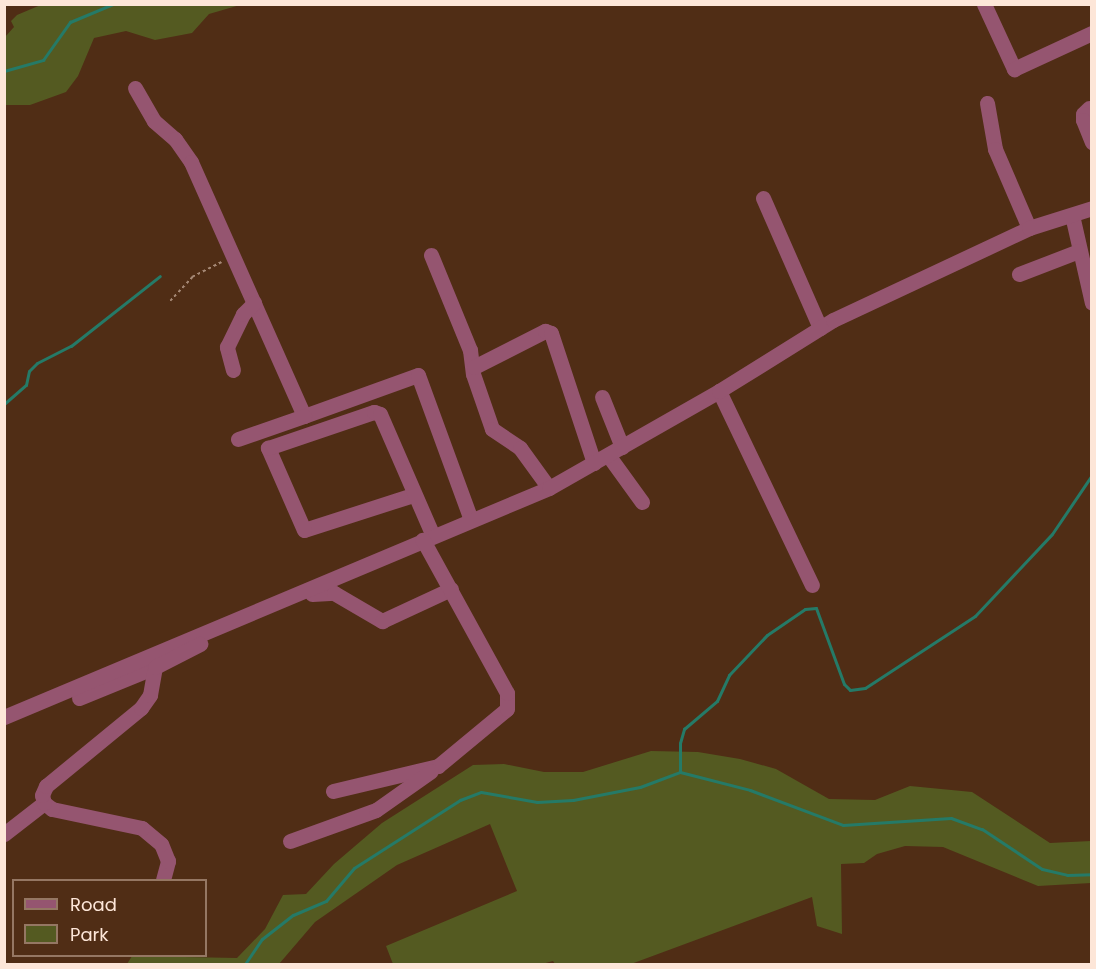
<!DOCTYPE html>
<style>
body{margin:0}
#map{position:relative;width:1096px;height:969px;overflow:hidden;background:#502d15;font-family:Poppins,sans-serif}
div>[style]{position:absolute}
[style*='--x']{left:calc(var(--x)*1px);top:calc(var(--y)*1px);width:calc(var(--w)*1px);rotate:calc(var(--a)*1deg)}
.green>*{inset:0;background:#545a21}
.stream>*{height:3px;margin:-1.5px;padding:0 1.5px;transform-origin:1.5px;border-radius:1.5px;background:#257a67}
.path>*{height:1.5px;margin-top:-0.75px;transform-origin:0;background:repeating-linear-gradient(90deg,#a58875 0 3px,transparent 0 6px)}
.minor>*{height:15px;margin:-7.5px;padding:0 7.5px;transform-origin:7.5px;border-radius:7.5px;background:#955570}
span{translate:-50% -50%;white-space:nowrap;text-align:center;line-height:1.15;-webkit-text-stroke:5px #502d15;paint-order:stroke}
.frame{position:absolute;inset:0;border:6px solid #fde6d8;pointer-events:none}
.legend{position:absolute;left:12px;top:879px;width:195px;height:78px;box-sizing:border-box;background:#502d15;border:2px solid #957763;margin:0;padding:8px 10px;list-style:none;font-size:18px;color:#fde6d8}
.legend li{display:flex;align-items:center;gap:12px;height:30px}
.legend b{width:30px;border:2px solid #957763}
</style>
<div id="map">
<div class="green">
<i style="clip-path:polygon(43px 4px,240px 4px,240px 5px,209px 14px,192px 33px,155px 40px,126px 31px,94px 38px,78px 76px,66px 92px,30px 105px,5px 105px,5px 37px,14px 27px,11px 21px,17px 15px)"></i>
<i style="clip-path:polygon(651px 751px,698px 752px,740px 759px,776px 769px,829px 799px,875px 800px,910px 786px,972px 792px,1050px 843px,1091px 841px,1091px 883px,1038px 886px,943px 847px,905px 846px,877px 854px,864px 863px,841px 864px,842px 934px,817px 926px,812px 897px,631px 964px,555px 964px,553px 961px,542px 964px,393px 964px,386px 946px,517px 891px,490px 824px,397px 865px,315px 922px,279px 964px,127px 964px,132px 956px,237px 958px,265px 929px,283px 895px,306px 894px,334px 864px,382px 823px,473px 765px,504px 764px,544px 772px,583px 772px)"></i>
</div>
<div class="stream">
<i style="--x:4;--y:71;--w:41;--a:-15.8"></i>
<i style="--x:43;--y:60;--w:47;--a:-54.6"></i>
<i style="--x:70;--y:22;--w:47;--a:-22.7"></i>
<i style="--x:4;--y:404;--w:29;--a:-41"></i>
<i style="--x:26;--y:385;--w:14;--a:-78"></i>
<i style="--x:29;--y:371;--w:11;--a:-45"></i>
<i style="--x:37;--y:363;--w:38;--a:-27"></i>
<i style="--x:71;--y:346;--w:113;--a:-38.2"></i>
<i style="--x:680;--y:772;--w:29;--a:-90"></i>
<i style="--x:680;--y:743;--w:15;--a:-74"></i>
<i style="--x:684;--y:729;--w:43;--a:-40.3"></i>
<i style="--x:717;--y:701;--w:29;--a:-65"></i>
<i style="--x:729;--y:675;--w:55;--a:-46.5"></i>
<i style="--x:767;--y:635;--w:46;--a:-34.4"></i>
<i style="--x:805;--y:609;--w:11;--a:-5"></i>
<i style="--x:816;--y:608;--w:81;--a:69.8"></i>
<i style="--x:844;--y:684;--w:8;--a:45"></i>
<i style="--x:850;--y:690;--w:15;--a:-8"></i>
<i style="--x:865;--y:688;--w:131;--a:-33.2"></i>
<i style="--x:975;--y:616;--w:112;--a:-46.8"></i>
<i style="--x:1052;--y:534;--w:71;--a:-55.9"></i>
<i style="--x:245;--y:964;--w:30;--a:-56"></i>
<i style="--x:262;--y:939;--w:39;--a:-38"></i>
<i style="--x:293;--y:915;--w:36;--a:-23"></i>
<i style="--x:326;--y:901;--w:43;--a:-49.7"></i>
<i style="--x:354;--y:868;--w:126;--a:-32.7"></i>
<i style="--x:460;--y:800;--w:22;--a:-21"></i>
<i style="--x:481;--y:792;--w:57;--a:10.1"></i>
<i style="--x:537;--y:802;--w:36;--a:-3"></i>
<i style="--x:573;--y:800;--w:68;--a:-11"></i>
<i style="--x:640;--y:787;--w:43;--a:-20.6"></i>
<i style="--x:680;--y:772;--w:72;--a:14.4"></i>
<i style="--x:750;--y:790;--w:99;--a:20.6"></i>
<i style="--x:843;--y:825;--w:108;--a:-3.7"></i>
<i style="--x:951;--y:818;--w:33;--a:20"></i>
<i style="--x:982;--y:829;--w:72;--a:33.7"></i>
<i style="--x:1042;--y:869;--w:26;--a:13"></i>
<i style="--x:1067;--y:875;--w:25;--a:-2"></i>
</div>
<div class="path">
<i style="--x:170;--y:301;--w:33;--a:-47"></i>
<i style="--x:192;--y:277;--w:33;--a:-27"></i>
</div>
<div class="minor">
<i style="--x:984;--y:4;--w:72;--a:65.2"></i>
<i style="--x:1014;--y:69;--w:86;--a:-24.8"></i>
<i style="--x:135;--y:88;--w:38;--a:60"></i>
<i style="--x:154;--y:121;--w:28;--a:41"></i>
<i style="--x:175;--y:139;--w:28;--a:55"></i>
<i style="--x:191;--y:162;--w:278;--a:66"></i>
<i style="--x:304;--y:416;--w:121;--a:-19.8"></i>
<i style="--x:418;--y:375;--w:154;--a:69.9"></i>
<i style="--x:987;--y:103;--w:47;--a:80.1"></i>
<i style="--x:995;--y:149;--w:86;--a:66.7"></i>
<i style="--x:1089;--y:108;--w:8;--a:135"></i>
<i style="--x:1083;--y:114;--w:6;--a:90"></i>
<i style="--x:1083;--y:120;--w:24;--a:68"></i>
<i style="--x:763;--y:198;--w:142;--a:66.3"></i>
<i style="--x:1072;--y:215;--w:90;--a:77.2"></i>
<i style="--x:431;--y:255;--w:103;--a:67.7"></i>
<i style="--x:470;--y:350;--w:24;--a:83"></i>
<i style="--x:473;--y:374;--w:58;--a:70.9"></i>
<i style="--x:492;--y:429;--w:34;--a:34"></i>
<i style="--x:520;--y:448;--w:49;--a:54.1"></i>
<i style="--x:1019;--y:274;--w:64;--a:-21"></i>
<i style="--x:474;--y:367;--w:80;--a:-26.9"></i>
<i style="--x:545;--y:331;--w:6;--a:18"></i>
<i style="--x:551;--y:333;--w:137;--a:71.7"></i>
<i style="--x:233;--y:370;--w:24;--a:-105"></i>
<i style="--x:227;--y:347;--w:37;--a:-64"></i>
<i style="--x:243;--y:314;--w:16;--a:-45"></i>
<i style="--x:719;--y:391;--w:215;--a:64.4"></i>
<i style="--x:602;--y:397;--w:54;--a:68.2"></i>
<i style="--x:238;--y:439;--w:70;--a:-19.2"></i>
<i style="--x:608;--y:455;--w:58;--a:54.1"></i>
<i style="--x:413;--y:495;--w:114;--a:162.2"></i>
<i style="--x:304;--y:530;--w:90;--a:-113.7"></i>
<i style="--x:268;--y:448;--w:112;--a:-18.8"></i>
<i style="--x:374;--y:412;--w:6;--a:18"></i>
<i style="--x:380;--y:414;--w:133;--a:66.5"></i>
<i style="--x:312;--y:594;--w:22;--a:-3"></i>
<i style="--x:334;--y:593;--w:56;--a:30.3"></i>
<i style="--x:382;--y:621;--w:76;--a:-24.9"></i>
<i style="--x:79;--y:698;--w:82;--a:-22.2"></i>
<i style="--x:4;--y:717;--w:591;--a:-22.79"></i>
<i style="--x:549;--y:488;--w:196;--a:-29.7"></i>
<i style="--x:719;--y:391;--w:134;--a:-31.9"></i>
<i style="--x:833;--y:320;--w:217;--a:-25.1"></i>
<i style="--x:1029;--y:228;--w:66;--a:-17.6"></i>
<i style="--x:333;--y:791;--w:108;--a:-13.4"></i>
<i style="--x:438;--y:766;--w:89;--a:-39.6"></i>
<i style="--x:507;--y:709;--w:16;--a:-90"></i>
<i style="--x:507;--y:693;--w:175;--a:-118.8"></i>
<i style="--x:4;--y:834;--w:51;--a:-37.8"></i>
<i style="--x:290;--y:841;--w:91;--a:-19.8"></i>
<i style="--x:376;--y:810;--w:67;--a:-35.3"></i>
<i style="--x:163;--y:880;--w:20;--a:-75"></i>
<i style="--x:168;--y:861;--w:18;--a:-112"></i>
<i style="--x:161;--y:844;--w:25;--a:-140"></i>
<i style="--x:142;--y:828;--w:92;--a:-168.1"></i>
<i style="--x:52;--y:809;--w:10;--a:-143"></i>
<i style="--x:44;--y:803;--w:8;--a:-104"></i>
<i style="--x:42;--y:795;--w:10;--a:-66"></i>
<i style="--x:46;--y:786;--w:123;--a:-39.4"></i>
<i style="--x:141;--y:708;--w:16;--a:-55"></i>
<i style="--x:150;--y:695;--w:28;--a:-80"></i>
<i style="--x:155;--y:667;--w:51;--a:-27.1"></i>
</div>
<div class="frame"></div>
<ul class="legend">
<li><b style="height:8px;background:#955570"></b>Road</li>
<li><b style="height:16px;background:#545a21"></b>Park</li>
</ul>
</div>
